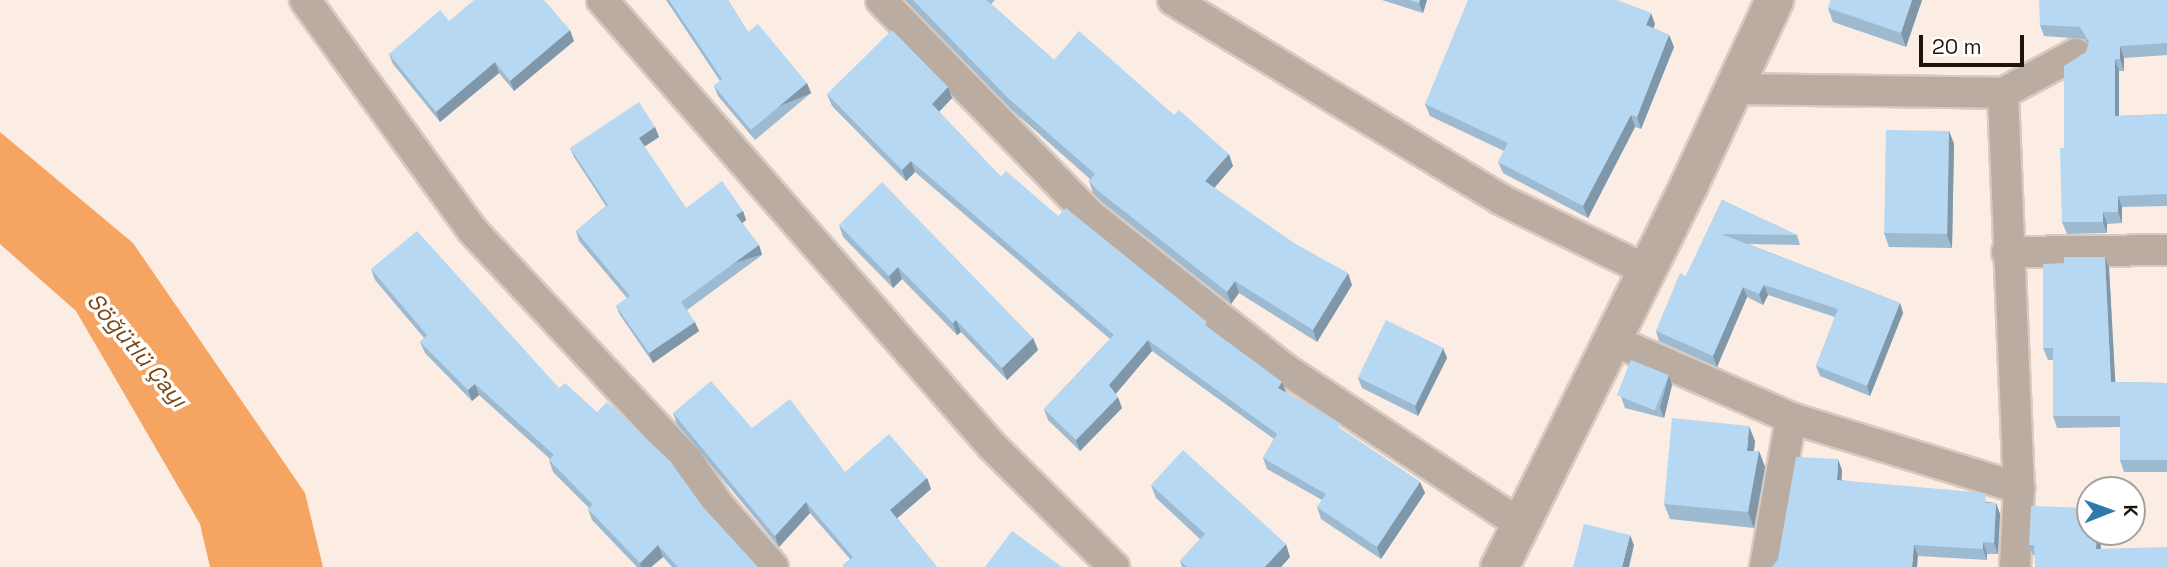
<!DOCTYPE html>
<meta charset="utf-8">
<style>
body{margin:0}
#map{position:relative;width:2167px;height:567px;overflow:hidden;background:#fbede3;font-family:"Space Grotesk",sans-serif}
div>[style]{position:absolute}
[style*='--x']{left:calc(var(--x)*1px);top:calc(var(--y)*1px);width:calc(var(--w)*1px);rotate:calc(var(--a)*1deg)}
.water>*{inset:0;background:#f5a561}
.roads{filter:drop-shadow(2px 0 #d8cac0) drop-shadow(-2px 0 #d8cac0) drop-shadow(0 2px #d8cac0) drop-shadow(0 -2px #d8cac0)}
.minor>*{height:30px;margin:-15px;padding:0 15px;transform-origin:15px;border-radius:15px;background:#baaca1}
.tertiary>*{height:37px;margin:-18.5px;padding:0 18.5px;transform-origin:18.5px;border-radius:18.5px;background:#baaca1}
.wall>*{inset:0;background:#9dbad0}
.shaded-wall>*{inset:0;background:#7f97a9;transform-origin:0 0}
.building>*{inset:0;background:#b6d8f2;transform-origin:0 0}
span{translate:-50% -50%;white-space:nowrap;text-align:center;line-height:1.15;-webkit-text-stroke:7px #fff;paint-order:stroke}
.water-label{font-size:23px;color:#7b4715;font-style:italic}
.north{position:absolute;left:2076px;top:476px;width:70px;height:70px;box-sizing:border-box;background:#fff;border:2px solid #a5a19d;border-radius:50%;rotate:89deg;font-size:19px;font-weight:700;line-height:28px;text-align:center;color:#1f140b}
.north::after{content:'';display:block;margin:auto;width:24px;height:32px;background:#2c7aac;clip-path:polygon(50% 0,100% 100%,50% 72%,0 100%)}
.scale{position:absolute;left:1919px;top:35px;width:105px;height:32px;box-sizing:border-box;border:4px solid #1f140b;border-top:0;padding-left:9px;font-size:21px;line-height:24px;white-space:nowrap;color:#1f140b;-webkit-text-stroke:5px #fff;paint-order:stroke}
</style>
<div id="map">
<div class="water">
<i style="clip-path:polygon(0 132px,133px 243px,305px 493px,323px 567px,210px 567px,200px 524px,76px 311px,0 244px)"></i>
</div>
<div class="roads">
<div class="minor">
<i style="--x:305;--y:0;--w:284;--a:54"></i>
<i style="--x:472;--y:230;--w:316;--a:46.9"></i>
<i style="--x:688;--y:461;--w:56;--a:55.2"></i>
<i style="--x:720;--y:507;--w:80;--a:48.5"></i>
<i style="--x:602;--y:0;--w:592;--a:48.83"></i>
<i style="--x:992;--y:446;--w:172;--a:44.8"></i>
<i style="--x:881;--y:0;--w:300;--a:45.8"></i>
<i style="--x:1090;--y:215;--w:248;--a:38.3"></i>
<i style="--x:1285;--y:369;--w:282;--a:33.4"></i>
<i style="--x:1173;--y:0;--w:383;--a:31.3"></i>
<i style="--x:1500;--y:199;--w:160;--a:25.9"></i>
<i style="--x:1733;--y:89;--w:270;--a:0.8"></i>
<i style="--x:2003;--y:93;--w:395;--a:87.7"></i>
<i style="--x:2019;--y:488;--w:79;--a:92.9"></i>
<i style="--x:2003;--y:93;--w:83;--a:-28.1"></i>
<i style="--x:2007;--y:252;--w:160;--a:-0.7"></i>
<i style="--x:1612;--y:340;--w:195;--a:23.5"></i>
<i style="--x:1791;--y:418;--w:239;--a:17.1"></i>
<i style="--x:1765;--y:567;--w:151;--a:-80.1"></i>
</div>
<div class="tertiary">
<i style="--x:1499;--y:567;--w:428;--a:-63.6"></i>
<i style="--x:1689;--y:184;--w:203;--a:-65.2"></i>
</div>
</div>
<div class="wall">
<i style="clip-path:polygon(666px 0,728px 0,748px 32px,807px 83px,811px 93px,755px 140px,718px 96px,714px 86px,720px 81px)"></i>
<i style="clip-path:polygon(905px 0,995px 0,991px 4px,1054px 60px,1174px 115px,1233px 166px,1214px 188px,1352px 285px,1317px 342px,1239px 293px,1231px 304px,1102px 202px,1093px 193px,1089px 181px,1090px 179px,1012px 110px)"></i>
<i style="clip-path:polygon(1382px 0,1427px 0,1423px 13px)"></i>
<i style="clip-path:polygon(1831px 0,1922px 0,1906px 47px,1833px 22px,1828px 8px)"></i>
<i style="clip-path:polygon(2167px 0,2167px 55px,2124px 58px,2124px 71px,2119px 71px,2119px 116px,2167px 114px,2167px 206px,2122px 207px,2122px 223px,2107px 224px,2107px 233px,2067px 234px,2062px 222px,2064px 148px,2088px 45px,2085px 39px,2044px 36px,2040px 25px)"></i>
<i style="clip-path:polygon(449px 21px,574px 41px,514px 91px,499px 73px,440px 122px,393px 64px,389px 54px)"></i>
<i style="clip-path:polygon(1655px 24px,1653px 28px,1669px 35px,1674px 47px,1641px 129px,1635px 127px,1588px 218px,1503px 173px,1498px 162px,1504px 151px,1430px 116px,1425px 104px)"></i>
<i style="clip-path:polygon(948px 87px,952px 98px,939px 112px,1001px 177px,1058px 216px,1282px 382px,1286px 392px,1420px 482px,1425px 493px,1381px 559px,1321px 519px,1317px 507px,1322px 500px,1267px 469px,1263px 458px,1274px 439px,1152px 351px,1115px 394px,1122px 408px,1080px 451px,1048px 420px,1044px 409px,1110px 339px,915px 172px,906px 181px,832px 106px,827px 94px)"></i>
<i style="clip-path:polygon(655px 127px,659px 137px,644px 147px,686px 208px,743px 211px,746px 220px,742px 223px,759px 245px,762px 255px,687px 310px,699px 331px,653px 363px,620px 315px,616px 306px,627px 298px,579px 241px,576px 231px,606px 206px,574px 157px,570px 148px)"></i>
<i style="clip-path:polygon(1949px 131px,1954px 144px,1952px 248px,1889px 247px,1884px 233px)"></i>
<i style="clip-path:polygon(1722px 200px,1797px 235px,1800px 245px,1748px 244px,1900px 303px,1903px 313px,1870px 396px,1820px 376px,1816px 366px,1835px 317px,1768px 295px,1763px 305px,1747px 297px,1717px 367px,1659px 341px,1656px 331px,1686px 276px)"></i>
<i style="clip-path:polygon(839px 225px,1033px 338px,1038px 350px,1007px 380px,961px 332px,957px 335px,902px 279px,893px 288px,843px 237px)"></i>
<i style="clip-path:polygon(2105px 257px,2109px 268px,2115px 382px,2167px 383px,2167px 472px,2124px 472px,2120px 460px,2120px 427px,2057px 428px,2053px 416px,2053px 360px,2048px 360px,2043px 348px,2064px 263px)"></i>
<i style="clip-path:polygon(371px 269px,559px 388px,703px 507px,758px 567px,672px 567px,663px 557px,651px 567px,637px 567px,592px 520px,588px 509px,589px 508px,553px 472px,549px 460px,550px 459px,479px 395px,472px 401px,425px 353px,420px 342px,424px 338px,375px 280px)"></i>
<i style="clip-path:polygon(1443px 348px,1447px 358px,1418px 416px,1362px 388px,1358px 378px)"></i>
<i style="clip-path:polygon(1669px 375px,1672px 385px,1664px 418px,1625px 408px,1621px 397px)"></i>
<i style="clip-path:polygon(673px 413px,752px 428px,845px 472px,927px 478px,931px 489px,897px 518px,937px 567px,844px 567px,843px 565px,850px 559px,810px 513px,779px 547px,677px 424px)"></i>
<i style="clip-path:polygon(1755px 441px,1754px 451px,1759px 451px,1765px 467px,1754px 528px,1670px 519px,1664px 504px)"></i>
<i style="clip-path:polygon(1842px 470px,1841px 480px,1996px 503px,2000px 514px,1998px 554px,1987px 554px,1987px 560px,1918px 556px,1778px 559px)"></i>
<i style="clip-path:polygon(1151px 485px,1290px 557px,1281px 567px,1182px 567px,1180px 561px,1200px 539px,1156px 498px)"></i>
<i style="clip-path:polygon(2090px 532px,2101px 532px,2101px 549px,2033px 555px,2029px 545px)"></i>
</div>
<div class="shaded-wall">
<i style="clip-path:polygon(1420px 0,1427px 0,1423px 13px,1419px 3px)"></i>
<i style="clip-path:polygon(1912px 0,1922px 0,1906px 47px,1901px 33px)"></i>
<i style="clip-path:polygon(1651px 13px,1655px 24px,1650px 37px,1646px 25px)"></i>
<i style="clip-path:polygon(570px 30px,574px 41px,514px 91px,510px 81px)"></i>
<i style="clip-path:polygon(1669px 35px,1674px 47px,1641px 129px,1637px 117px)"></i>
<i style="clip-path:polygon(2120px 46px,2124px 58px,2124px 71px,2120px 59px)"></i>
<i style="clip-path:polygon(2115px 59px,2119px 71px,2119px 128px,2115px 116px)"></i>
<i style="clip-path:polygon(495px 62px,499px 73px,440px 122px,436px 112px)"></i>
<i style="left:807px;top:83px;width:11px;height:73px;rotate:68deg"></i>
<i style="clip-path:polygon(948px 87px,952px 98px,936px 115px,932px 104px)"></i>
<i style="clip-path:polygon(1631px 115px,1635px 127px,1588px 218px,1583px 206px)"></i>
<i style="clip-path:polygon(655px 127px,659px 137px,642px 148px,639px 138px)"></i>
<i style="clip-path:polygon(1949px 131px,1954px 144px,1952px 248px,1947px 235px)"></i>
<i style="clip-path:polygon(1229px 154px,1233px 166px,1210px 193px,1205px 181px)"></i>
<i style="clip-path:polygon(911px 161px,915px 172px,906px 181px,902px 170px)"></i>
<i style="clip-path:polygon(2118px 196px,2122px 207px,2122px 223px,2118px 212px)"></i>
<i style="clip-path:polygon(743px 211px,746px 220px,740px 225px,736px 215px)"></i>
<i style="clip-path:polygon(2103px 212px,2107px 224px,2107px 233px,2103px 222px)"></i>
<i style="left:759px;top:245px;width:10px;height:97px;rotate:73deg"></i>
<i style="clip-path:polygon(2105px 257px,2109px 268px,2116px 394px,2111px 382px)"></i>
<i style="clip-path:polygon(898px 267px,902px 279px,893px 288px,889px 276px)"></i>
<i style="clip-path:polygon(1348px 273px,1352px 285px,1317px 342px,1313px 330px)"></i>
<i style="clip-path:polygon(1235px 281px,1239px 293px,1231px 304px,1227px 292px)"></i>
<i style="clip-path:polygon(1764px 285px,1768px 295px,1763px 305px,1759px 294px)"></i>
<i style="clip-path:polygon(1743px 287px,1747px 297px,1717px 367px,1713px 356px)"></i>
<i style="clip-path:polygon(1900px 303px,1903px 313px,1870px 396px,1867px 386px)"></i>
<i style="clip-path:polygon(956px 320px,961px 332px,957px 335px,953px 323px)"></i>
<i style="clip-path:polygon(695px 322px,699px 331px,653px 363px,649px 353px)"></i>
<i style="clip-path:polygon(1033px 338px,1038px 350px,1007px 380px,1002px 368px)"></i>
<i style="clip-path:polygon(1148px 340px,1152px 351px,1114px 396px,1109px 385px)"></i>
<i style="clip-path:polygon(1443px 348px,1447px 358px,1418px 416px,1415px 406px)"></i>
<i style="clip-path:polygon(1669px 375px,1672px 385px,1664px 418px,1660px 408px)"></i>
<i style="clip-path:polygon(1282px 382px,1286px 393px,1278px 388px)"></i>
<i style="clip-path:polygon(475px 384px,479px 395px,472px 401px,468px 390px)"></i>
<i style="clip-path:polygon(1118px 397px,1122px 408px,1080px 451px,1076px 440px)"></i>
<i style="clip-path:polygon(1749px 426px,1755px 441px,1752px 466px,1747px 451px)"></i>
<i style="clip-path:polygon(1759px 451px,1765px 467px,1754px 528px,1748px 512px)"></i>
<i style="clip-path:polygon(1838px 459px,1842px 470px,1841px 491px,1837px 480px)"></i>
<i style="clip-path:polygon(927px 478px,931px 489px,894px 521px,890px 510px)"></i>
<i style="clip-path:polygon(1420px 482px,1425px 493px,1381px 559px,1377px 547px)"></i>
<i style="clip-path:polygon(806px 502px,810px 513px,779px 547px,775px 536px)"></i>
<i style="clip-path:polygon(1996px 503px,2000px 514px,1998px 554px,1994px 543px)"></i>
<i style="clip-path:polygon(2097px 532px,2101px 532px,2100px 559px,2096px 549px)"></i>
<i style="clip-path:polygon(1630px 535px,1634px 545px,1629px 567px,1622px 567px)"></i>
<i style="clip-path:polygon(1983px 542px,1987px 554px,1987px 560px,1983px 549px)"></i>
<i style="clip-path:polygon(1286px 544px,1290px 557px,1281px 567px,1265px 567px)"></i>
<i style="clip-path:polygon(658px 545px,663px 557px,651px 567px,641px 567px,640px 563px)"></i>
<i style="clip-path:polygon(1914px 545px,1918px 556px,1917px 567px,1912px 567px)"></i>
</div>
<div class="building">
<i style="clip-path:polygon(474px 0,544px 0,570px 30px,510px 81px,495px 62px,436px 112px,389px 54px,440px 10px,449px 21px)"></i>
<i style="clip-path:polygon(669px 0,728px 0,748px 32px,758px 24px,807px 83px,751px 130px,714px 86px,722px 79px)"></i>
<i style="clip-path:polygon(913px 0,986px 0,1054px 60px,1079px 31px,1174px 115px,1179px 110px,1229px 154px,1205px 181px,1294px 243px,1348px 273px,1313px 330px,1235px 281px,1227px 292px,1097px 190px,1089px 181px,1095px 174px,1008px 98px)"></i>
<i style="clip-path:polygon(1409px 0,1420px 0,1419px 3px)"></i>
<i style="clip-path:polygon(1468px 0,1617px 0,1651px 13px,1646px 25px,1669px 35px,1637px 117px,1631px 115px,1583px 206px,1498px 162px,1508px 143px,1425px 104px)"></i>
<i style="clip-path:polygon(1831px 0,1912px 0,1901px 33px,1828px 8px)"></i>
<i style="clip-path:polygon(2039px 0,2167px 0,2167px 43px,2120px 46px,2120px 59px,2115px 59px,2115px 116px,2167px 114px,2167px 194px,2118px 196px,2118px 212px,2103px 212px,2103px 222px,2062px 222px,2060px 148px,2064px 148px,2064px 66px,2086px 52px,2089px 42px,2080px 27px,2040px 25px)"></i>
<i style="clip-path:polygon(892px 30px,948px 87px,932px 104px,1001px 177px,1006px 171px,1058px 216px,1066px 208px,1207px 322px,1205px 325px,1282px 382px,1278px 388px,1340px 423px,1338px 427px,1420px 482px,1377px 547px,1317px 507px,1326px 494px,1263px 458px,1277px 434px,1148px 340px,1109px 385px,1118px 397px,1076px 440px,1044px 409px,1114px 335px,911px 161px,902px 170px,827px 94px)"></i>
<i style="clip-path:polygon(639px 102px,655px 127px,639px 138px,686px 208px,722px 181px,743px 211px,736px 215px,759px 245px,681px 302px,695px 322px,649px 353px,616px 306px,630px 296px,576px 231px,608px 205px,570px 148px)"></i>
<i style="left:1886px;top:130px;width:63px;height:103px;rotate:1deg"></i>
<i style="clip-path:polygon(882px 182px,1033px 338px,1002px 368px,956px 320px,953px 323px,898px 267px,889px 276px,839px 225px)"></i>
<i style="clip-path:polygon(1722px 200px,1797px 235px,1721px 234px,1900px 303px,1867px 386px,1816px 366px,1838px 309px,1764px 285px,1759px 294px,1743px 287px,1713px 356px,1656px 331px,1680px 273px,1686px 276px)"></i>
<i style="clip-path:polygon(417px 231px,559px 388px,565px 383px,597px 412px,607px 402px,670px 461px,703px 507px,758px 567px,678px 567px,658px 545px,640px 563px,588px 509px,593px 505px,549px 460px,554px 455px,475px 384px,468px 390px,420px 342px,427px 335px,371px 269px)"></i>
<i style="clip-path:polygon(2064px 257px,2105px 257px,2111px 382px,2167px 383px,2167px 460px,2120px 460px,2120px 416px,2053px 416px,2053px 348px,2043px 348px,2043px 264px,2064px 263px)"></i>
<i style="left:1386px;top:320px;width:64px;height:64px;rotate:26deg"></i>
<i style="left:1631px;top:360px;width:41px;height:38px;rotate:22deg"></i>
<i style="clip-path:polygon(711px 381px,752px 428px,790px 399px,845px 472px,889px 434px,927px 478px,890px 510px,937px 567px,844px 567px,843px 565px,853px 557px,806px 502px,775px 536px,673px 413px)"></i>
<i style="clip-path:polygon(1672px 418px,1749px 426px,1747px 451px,1759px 451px,1748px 512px,1664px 504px)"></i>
<i style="clip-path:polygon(1183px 450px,1286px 544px,1265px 567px,1187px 567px,1180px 561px,1205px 534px,1151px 485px)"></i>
<i style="clip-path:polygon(1796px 457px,1838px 459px,1837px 480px,1986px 493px,1985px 503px,1996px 503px,1994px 543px,1983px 542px,1983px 549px,1914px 545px,1912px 567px,1772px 567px,1778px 559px)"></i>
<i style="clip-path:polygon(2031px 506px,2090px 508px,2090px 532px,2097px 532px,2096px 549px,2167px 547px,2167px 567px,2035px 567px,2034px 545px,2029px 545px)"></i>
<i style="clip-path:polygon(1584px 524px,1630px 535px,1622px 567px,1573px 567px)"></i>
<i style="clip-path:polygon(1012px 531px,1062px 567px,985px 567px)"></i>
</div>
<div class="water-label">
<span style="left:137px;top:350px;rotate:50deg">Söğütlü Çayı</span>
</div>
<div class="north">K</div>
<div class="scale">20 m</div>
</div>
